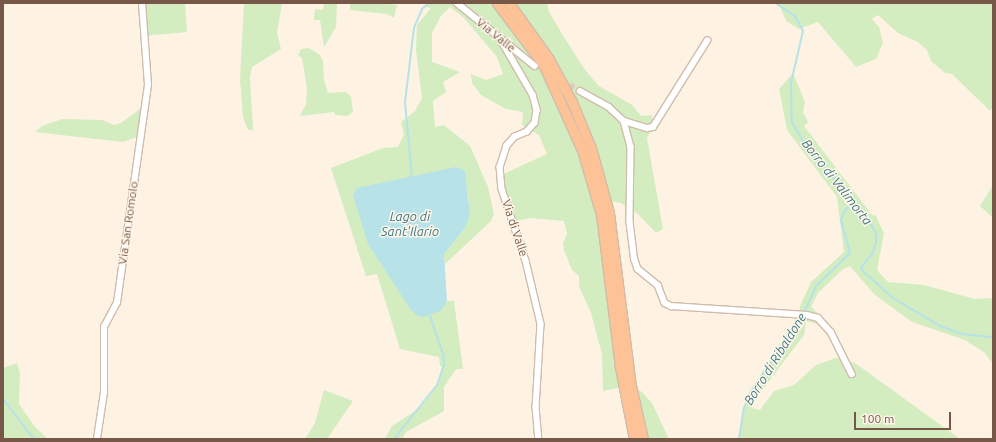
<!DOCTYPE html>
<style>
body{margin:0}
#map{position:relative;width:996px;height:442px;overflow:hidden;background:#fef3e3;font-family:Ubuntu,sans-serif}
div>[style]{position:absolute}
[style*='--x']{left:calc(var(--x)*1px);top:calc(var(--y)*1px);width:calc(var(--w)*1px);rotate:calc(var(--a)*1deg)}
.green>*{inset:0;background:#d3ecc0}
.water>*{inset:0;background:#b6e2e8}
.stream>*{height:2px;margin:-1px;padding:0 1px;transform-origin:1px;border-radius:1px;background:#b6e2e8}
.minor-tunnel>*{height:5.5px;margin-top:-2.75px;transform-origin:0;background:repeating-linear-gradient(90deg,#dcccbc 0 5.5px,transparent 0 8.5px)}
.roads{filter:drop-shadow(1px 0 #d1bcab) drop-shadow(-1px 0 #d1bcab) drop-shadow(0 1px #d1bcab) drop-shadow(0 -1px #d1bcab)}
.minor>*{height:5.5px;margin:-2.75px;padding:0 2.75px;transform-origin:2.75px;border-radius:2.75px;background:#fff}
.trunk>*{height:9px;margin:-4.5px;padding:0 4.5px;transform-origin:4.5px;border-radius:4.5px;background:#fdc397}
span{translate:-50% -50%;white-space:nowrap;text-align:center;line-height:1.15;-webkit-text-stroke:3px #fff6ea;paint-order:stroke}
.street-label{font-size:12px;color:#775747}
.water-label{font-size:13px;color:#3c7a85;font-style:italic}
.frame{position:absolute;inset:0;border:4px solid #775747;pointer-events:none}
.scale{position:absolute;left:854px;top:412px;width:97px;height:18px;box-sizing:border-box;border:2px solid #775747;border-top:0;padding-left:5px;font-size:12px;line-height:14px;white-space:nowrap;color:#775747;-webkit-text-stroke:3px #fff6ea;paint-order:stroke}
</style>
<div id="map">
<div class="green">
<i style="clip-path:polygon(142px 3px,185px 3px,187px 32px,143px 36px)"></i>
<i style="clip-path:polygon(244px 3px,282px 3px,277px 33px,281px 49px,252px 67px,250px 77px,253px 130px,248px 130px,243px 117px,240px 79px)"></i>
<i style="clip-path:polygon(324px 3px,337px 3px,336px 27px,324px 47px,320px 20px,314px 20px,315px 9px,323px 10px)"></i>
<i style="clip-path:polygon(350px 3px,381px 3px,397px 5px,394px 18px,387px 14px,350px 10px)"></i>
<i style="clip-path:polygon(429px 3px,497px 3px,543px 64px,593px 184px,623px 387px,603px 391px,602px 354px,591px 313px,579px 286px,579px 276px,572px 270px,564px 250px,563px 243px,567px 234px,564px 221px,530px 218px,513px 222px,501px 175px,547px 154px,539px 135px,522px 125px,523px 112px,506px 109px,481px 95px,472px 83px,471px 74px,486px 80px,503px 74px,497px 57px,464px 18px,450px 7px,441px 16px,432px 33px,432px 62px,460px 72px,443px 82px,446px 92px,433px 101px,435px 127px,444px 125px,470px 146px,488px 187px,494px 214px,491px 221px,445px 264px,444px 254px,465px 228px,469px 201px,464px 171px,461px 169px,379px 261px,392px 279px,442px 310px,447px 301px,454px 301px,463px 369px,456px 369px,444px 387px,444px 411px,406px 432px,402px 439px,385px 439px,392px 426px,420px 408px,437px 386px,443px 367px,440px 366px,439px 357px,400px 349px,377px 274px,366px 276px,331px 168px,383px 148px,398px 147px,404px 134px,401px 122px,415px 111px,422px 98px,416px 50px,417px 25px,431px 8px,424px 7px)"></i>
<i style="clip-path:polygon(509px 3px,547px 3px,549px 12px,564px 37px,585px 70px,599px 86px,632px 105px,641px 116px,652px 115px,653px 127px,647px 138px,663px 229px,656px 233px,638px 214px,621px 203px,605px 200px,580px 122px)"></i>
<i style="clip-path:polygon(993px 3px,993px 108px,990px 111px,952px 74px,945px 73px,931px 61px,927px 50px,918px 42px,898px 33px,878px 15px,872px 19px,879px 27px,883px 43px,876px 59px,856px 67px,818px 22px,799px 29px,786px 21px,780px 6px,776px 4px)"></i>
<i style="clip-path:polygon(309px 48px,320px 55px,323px 61px,324px 80px,328px 93px,346px 92px,351px 97px,353px 112px,347px 116px,335px 115px,334px 112px,300px 116px,306px 104px,307px 88px,302px 58px,298px 55px,301px 49px)"></i>
<i style="clip-path:polygon(793px 73px,805px 102px,803px 112px,808px 122px,804px 126px,872px 215px,876px 216px,884px 233px,877px 270px,888px 282px,924px 285px,975px 299px,993px 298px,993px 364px,985px 353px,965px 340px,912px 322px,874px 294px,850px 266px,843px 269px,818px 293px,811px 307px,822px 317px,821px 321px,818px 324px,806px 321px,804px 335px,760px 393px,755px 394px,752px 408px,760px 410px,774px 391px,794px 385px,816px 365px,836px 358px,855px 363px,960px 439px,739px 439px,742px 413px,749px 393px,799px 314px,800px 306px,811px 282px,844px 252px,837px 197px,787px 130px,779px 89px)"></i>
<i style="clip-path:polygon(145px 105px,140px 136px,123px 142px,35px 132px,42px 126px,62px 119px,102px 120px,114px 125px,121px 123px)"></i>
<i style="clip-path:polygon(993px 185px,993px 218px,980px 206px)"></i>
<i style="clip-path:polygon(17px 363px,20px 373px,19px 404px,35px 427px,48px 439px,3px 439px,3px 368px)"></i>
<i style="clip-path:polygon(631px 386px,642px 392px,652px 403px,669px 439px,643px 439px)"></i>
<i style="clip-path:polygon(324px 390px,353px 401px,327px 439px,305px 439px,315px 423px)"></i>
</div>
<div class="water">
<i style="clip-path:polygon(456px 167px,465px 171px,470px 215px,465px 228px,444px 254px,447px 301px,442px 310px,423px 317px,418px 316px,411px 310px,368px 244px,353px 195px,357px 188px)"></i>
</div>
<div class="stream">
<i style="--x:775;--y:3;--w:24;--a:33"></i>
<i style="--x:795;--y:16;--w:17;--a:62"></i>
<i style="--x:803;--y:31;--w:53;--a:103"></i>
<i style="--x:791;--y:83;--w:39;--a:89"></i>
<i style="--x:792;--y:122;--w:22;--a:60"></i>
<i style="--x:803;--y:141;--w:109;--a:50.9"></i>
<i style="--x:872;--y:226;--w:9;--a:63"></i>
<i style="--x:876;--y:234;--w:9;--a:90"></i>
<i style="--x:876;--y:243;--w:12;--a:110"></i>
<i style="--x:872;--y:254;--w:17;--a:130"></i>
<i style="--x:861;--y:267;--w:4;--a:63"></i>
<i style="--x:863;--y:271;--w:40;--a:42"></i>
<i style="--x:893;--y:298;--w:55;--a:30.8"></i>
<i style="--x:940;--y:326;--w:23;--a:20"></i>
<i style="--x:962;--y:334;--w:31;--a:6"></i>
<i style="--x:412;--y:178;--w:76;--a:-95.3"></i>
<i style="--x:405;--y:102;--w:75;--a:-83.1"></i>
<i style="--x:414;--y:28;--w:21;--a:-67"></i>
<i style="--x:422;--y:9;--w:9;--a:-41"></i>
<i style="--x:3;--y:399;--w:51;--a:52.2"></i>
<i style="--x:394;--y:439;--w:69;--a:-51.5"></i>
<i style="--x:437;--y:385;--w:21;--a:-71"></i>
<i style="--x:444;--y:365;--w:11;--a:-95"></i>
<i style="--x:443;--y:354;--w:43;--a:-108.9"></i>
<i style="--x:739;--y:439;--w:31;--a:-81"></i>
<i style="--x:744;--y:408;--w:18;--a:-68"></i>
<i style="--x:751;--y:391;--w:85;--a:-54.6"></i>
<i style="--x:800;--y:322;--w:39;--a:-66"></i>
<i style="--x:816;--y:286;--w:47;--a:-44.1"></i>
<i style="--x:850;--y:253;--w:35;--a:-105"></i>
<i style="--x:841;--y:219;--w:10;--a:-66"></i>
<i style="--x:845;--y:210;--w:9;--a:-41"></i>
</div>
<div class="minor-tunnel">
<i style="--x:562;--y:81;--w:21;--a:29"></i>
</div>
<div class="roads">
<div class="minor">
<i style="--x:457;--y:3;--w:100;--a:38.9"></i>
<i style="--x:500;--y:38;--w:66;--a:59.9"></i>
<i style="--x:533;--y:95;--w:16;--a:75"></i>
<i style="--x:537;--y:110;--w:13;--a:99"></i>
<i style="--x:535;--y:123;--w:12;--a:132"></i>
<i style="--x:527;--y:132;--w:13;--a:157"></i>
<i style="--x:515;--y:137;--w:12;--a:132"></i>
<i style="--x:507;--y:146;--w:22;--a:108"></i>
<i style="--x:500;--y:167;--w:22;--a:85"></i>
<i style="--x:502;--y:189;--w:76;--a:71.6"></i>
<i style="--x:526;--y:261;--w:65;--a:76.6"></i>
<i style="--x:541;--y:324;--w:83;--a:93.4"></i>
<i style="--x:536;--y:407;--w:32;--a:85"></i>
<i style="--x:580;--y:91;--w:33;--a:29"></i>
<i style="--x:609;--y:107;--w:21;--a:43"></i>
<i style="--x:624;--y:121;--w:27;--a:75"></i>
<i style="--x:631;--y:147;--w:75;--a:90.8"></i>
<i style="--x:630;--y:222;--w:38;--a:83"></i>
<i style="--x:635;--y:260;--w:9;--a:72"></i>
<i style="--x:638;--y:269;--w:26;--a:39"></i>
<i style="--x:658;--y:285;--w:19;--a:69"></i>
<i style="--x:665;--y:303;--w:7;--a:27"></i>
<i style="--x:671;--y:306;--w:136;--a:3.8"></i>
<i style="--x:807;--y:315;--w:11;--a:15"></i>
<i style="--x:818;--y:318;--w:19;--a:47"></i>
<i style="--x:831;--y:332;--w:47;--a:63.4"></i>
<i style="--x:624;--y:121;--w:24;--a:17"></i>
<i style="--x:647;--y:128;--w:6;--a:-9"></i>
<i style="--x:653;--y:127;--w:102;--a:-57.9"></i>
<i style="--x:97;--y:439;--w:48;--a:-81.5"></i>
<i style="--x:104;--y:392;--w:65;--a:-90"></i>
<i style="--x:104;--y:327;--w:27;--a:-62"></i>
<i style="--x:117;--y:303;--w:220;--a:-81.9"></i>
<i style="--x:148;--y:85;--w:82;--a:-94.2"></i>
</div>
<div class="trunk">
<i style="--x:497;--y:3;--w:76;--a:53"></i>
<i style="--x:543;--y:64;--w:94;--a:65.6"></i>
<i style="--x:582;--y:150;--w:67;--a:73.5"></i>
<i style="--x:601;--y:214;--w:154;--a:82.9"></i>
<i style="--x:620;--y:367;--w:73;--a:79"></i>
<i style="--x:509;--y:3;--w:69;--a:54.5"></i>
<i style="--x:549;--y:59;--w:49;--a:61.9"></i>
<i style="--x:572;--y:102;--w:50;--a:67.6"></i>
<i style="--x:591;--y:148;--w:67;--a:74.5"></i>
<i style="--x:609;--y:213;--w:174;--a:82.8"></i>
<i style="--x:631;--y:386;--w:54;--a:77.2"></i>
</div>
</div>
<div class="street-label">
<span style="left:496px;top:35px;rotate:39deg">Via Valle</span>
<span style="left:128px;top:223px;rotate:-82deg">Via San Romolo</span>
<span style="left:515px;top:228px;rotate:72deg">Via di Valle</span>
</div>
<div class="water-label">
<span style="left:837px;top:182px;rotate:52deg">Borro di Valimorta</span>
<span style="left:410px;top:224px">Lago di<br>Sant'Ilario</span>
<span style="left:775px;top:359px;rotate:-58deg">Borro di Ribaldone</span>
</div>
<div class="frame"></div>
<div class="scale">100 m</div>
</div>
